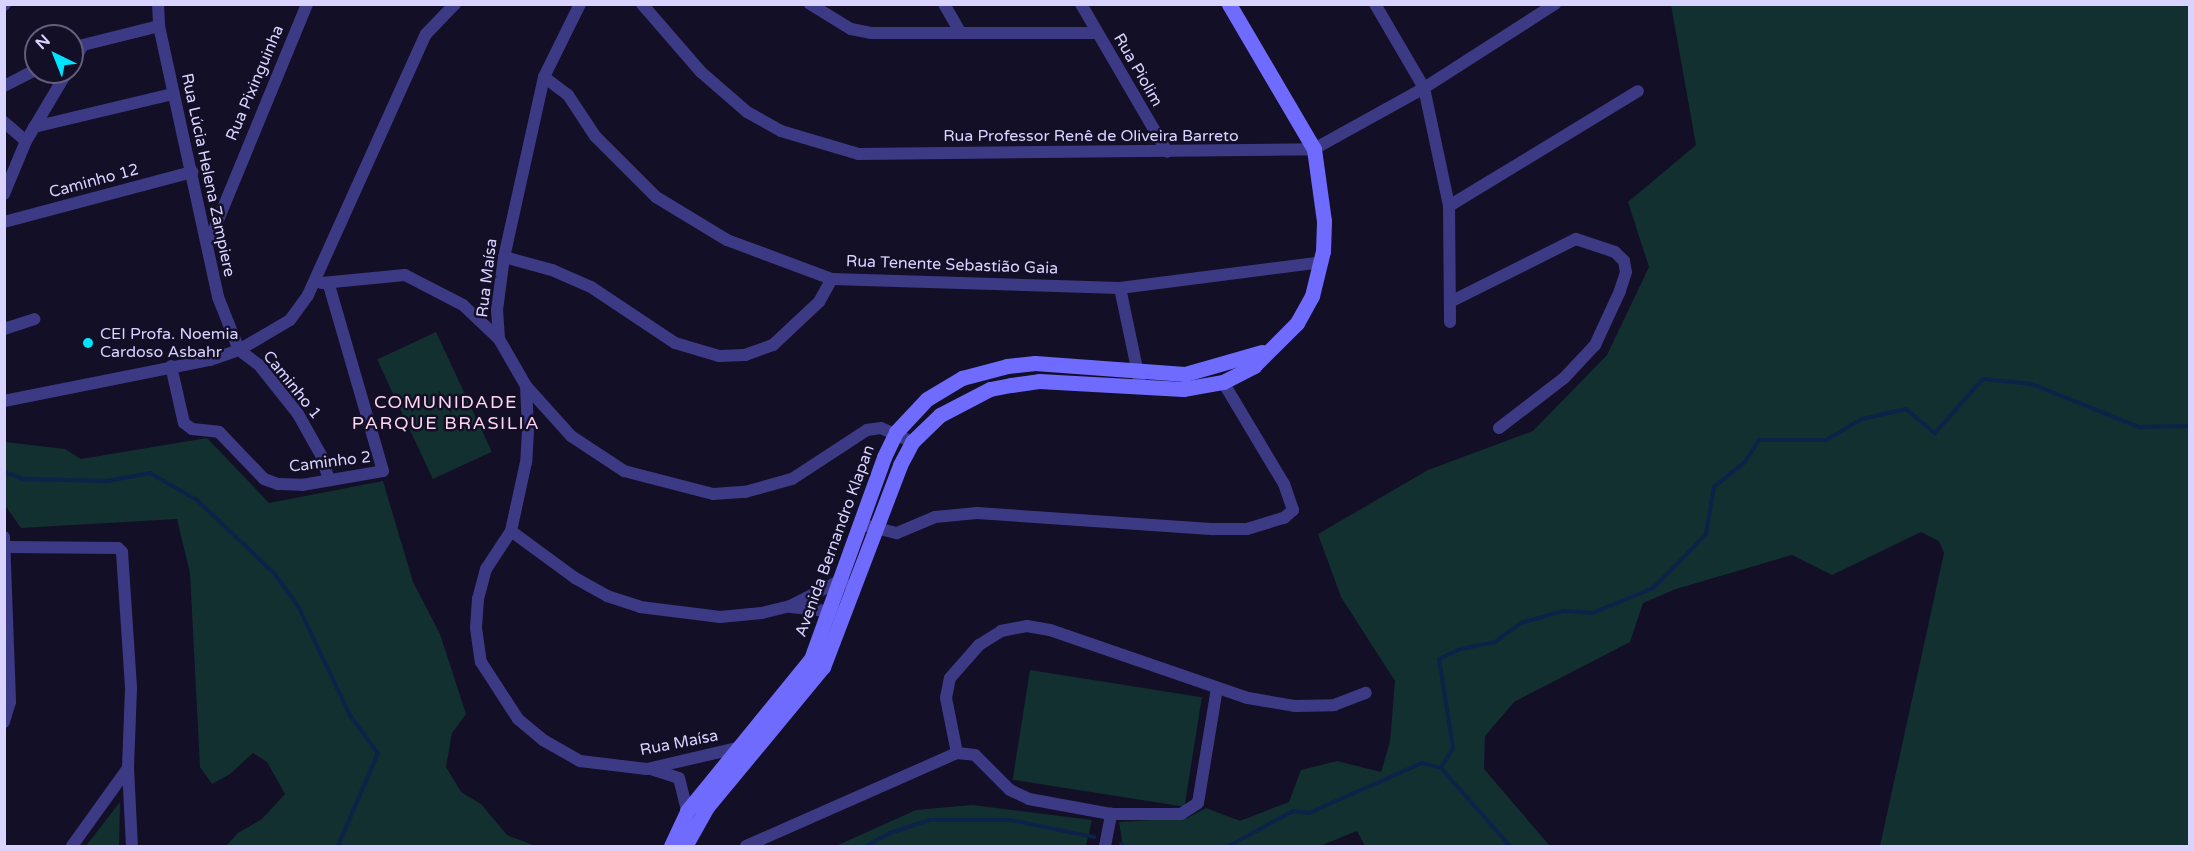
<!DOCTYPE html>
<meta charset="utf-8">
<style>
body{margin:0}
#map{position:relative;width:2194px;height:851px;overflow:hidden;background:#130f26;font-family:"Varela Round",sans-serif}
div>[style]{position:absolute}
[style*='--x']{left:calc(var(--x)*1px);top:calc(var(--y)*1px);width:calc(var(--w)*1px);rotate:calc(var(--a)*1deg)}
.green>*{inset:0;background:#12302f;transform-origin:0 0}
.stream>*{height:4px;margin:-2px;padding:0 2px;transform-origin:2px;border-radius:2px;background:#0c2248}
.street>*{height:12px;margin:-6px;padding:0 6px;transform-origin:6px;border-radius:6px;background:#3d3a85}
.secondary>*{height:15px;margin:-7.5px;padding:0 7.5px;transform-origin:7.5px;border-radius:7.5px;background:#6f6bff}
.dots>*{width:16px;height:16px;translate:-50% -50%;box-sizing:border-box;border:3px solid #130f26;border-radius:50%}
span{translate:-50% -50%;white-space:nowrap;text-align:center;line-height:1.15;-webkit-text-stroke:5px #130f26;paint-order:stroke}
.street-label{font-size:16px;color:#d9d4ff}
.poi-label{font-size:16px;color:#d9d4ff}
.left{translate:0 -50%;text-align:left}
.neighbourhood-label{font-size:18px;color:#ffd6f0;letter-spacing:1.5px}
.frame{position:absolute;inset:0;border:6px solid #d9d4ff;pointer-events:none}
.north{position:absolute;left:24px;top:24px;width:60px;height:60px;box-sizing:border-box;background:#130f26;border:2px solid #625e7d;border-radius:50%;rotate:317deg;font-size:16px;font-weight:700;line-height:24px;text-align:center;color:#d9d4ff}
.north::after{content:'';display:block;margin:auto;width:21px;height:27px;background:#00e5ff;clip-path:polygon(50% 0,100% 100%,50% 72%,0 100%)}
</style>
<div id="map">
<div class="green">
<i style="clip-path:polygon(1671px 5px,2189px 5px,2189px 846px,1880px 846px,1944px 553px,1939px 541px,1921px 532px,1832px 575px,1792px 555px,1676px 589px,1643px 603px,1630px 642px,1514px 702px,1485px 736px,1484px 769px,1550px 846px,1365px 846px,1357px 831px,1320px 846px,1123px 846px,1119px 822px,1187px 818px,1206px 808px,1240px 821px,1289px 802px,1301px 770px,1337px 761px,1381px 772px,1390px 742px,1395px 681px,1341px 597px,1318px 534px,1428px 470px,1533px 431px,1607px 355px,1649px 267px,1628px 202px,1696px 145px)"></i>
<i style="left:436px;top:332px;width:132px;height:65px;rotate:65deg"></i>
<i style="clip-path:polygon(207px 438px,269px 503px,383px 481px,413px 582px,440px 634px,466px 714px,452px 733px,446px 767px,461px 792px,481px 804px,507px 835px,536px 846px,226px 846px,238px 833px,262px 819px,285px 794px,267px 762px,253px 753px,230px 774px,212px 784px,200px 767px,190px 573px,177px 519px,21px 528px,4px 504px,5px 442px,65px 449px,81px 459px)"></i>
<i style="left:1030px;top:670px;width:174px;height:111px;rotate:9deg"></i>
<i style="clip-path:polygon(120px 802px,119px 846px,86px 846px)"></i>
<i style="clip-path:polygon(972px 805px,1092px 820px,1086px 846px,836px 846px,916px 810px)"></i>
</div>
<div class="stream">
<i style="--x:4;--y:472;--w:20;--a:20"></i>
<i style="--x:23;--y:479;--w:84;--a:1.4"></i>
<i style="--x:107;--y:481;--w:44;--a:-10.5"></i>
<i style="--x:150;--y:473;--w:54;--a:29.9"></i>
<i style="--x:197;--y:500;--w:106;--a:43.5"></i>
<i style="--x:274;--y:573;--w:41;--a:54"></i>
<i style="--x:298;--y:606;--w:123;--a:64.5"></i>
<i style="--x:351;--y:717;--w:45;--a:53.1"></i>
<i style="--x:378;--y:753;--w:101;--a:113.3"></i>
<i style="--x:1441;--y:768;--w:104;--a:48.5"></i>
<i style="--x:1121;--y:844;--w:3;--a:45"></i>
<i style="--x:866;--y:846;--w:27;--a:-28"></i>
<i style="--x:890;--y:833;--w:42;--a:-18"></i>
<i style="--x:930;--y:820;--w:81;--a:0"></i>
<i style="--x:1011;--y:820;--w:85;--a:11.6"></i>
<i style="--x:1229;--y:846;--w:73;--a:-28.7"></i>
<i style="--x:1293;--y:811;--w:16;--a:7"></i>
<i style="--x:1309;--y:813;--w:124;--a:-23.9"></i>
<i style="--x:1422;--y:763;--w:20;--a:15"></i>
<i style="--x:1441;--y:768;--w:23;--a:-59"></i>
<i style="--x:1453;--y:748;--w:90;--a:-98.9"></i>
<i style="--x:1439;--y:659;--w:23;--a:-25"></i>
<i style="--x:1460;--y:649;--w:36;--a:-11"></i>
<i style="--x:1495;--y:642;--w:32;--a:-36"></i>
<i style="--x:1521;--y:623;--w:44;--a:-15.9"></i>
<i style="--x:1563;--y:611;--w:30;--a:4"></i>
<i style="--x:1593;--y:613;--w:65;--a:-22.6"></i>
<i style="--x:1653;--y:588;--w:76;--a:-45.5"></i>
<i style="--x:1706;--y:534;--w:48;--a:-80.3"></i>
<i style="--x:1714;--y:487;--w:40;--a:-39"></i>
<i style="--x:1745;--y:462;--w:26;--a:-58"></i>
<i style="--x:1759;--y:440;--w:67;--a:0"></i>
<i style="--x:1826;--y:440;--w:42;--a:-30.3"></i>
<i style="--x:1862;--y:419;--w:45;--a:-12.8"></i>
<i style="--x:1906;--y:409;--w:38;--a:40"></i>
<i style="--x:1935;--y:433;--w:72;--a:-48.4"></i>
<i style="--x:1983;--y:379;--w:49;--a:5.8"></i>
<i style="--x:2032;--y:384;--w:115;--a:21.9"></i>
<i style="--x:2139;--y:427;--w:51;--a:-1.1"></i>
</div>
<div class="street">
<i style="--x:158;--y:4;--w:22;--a:87"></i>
<i style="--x:159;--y:26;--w:277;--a:77.7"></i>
<i style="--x:218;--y:297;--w:57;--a:68.4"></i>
<i style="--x:239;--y:350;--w:25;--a:37"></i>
<i style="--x:259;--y:365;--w:63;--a:51.5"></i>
<i style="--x:298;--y:414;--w:47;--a:60.7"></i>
<i style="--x:321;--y:455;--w:25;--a:72"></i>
<i style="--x:580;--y:4;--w:81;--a:116.3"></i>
<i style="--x:544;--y:77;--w:184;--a:102.5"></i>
<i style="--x:504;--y:257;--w:53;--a:97.5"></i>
<i style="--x:497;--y:310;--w:29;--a:86"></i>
<i style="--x:499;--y:339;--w:54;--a:60.1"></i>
<i style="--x:526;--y:386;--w:43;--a:87.3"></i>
<i style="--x:528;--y:429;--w:33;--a:93"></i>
<i style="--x:526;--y:462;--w:71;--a:102.3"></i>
<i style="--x:511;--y:531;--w:45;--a:123.3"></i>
<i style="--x:486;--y:569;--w:31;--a:105"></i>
<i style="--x:478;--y:599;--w:29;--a:94"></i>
<i style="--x:476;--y:628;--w:34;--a:82"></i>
<i style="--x:481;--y:662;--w:68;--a:57"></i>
<i style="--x:518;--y:719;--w:33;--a:40"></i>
<i style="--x:543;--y:740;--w:43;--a:29.6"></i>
<i style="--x:580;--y:761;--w:67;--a:6.8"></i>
<i style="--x:647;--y:769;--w:92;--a:-13.1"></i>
<i style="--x:737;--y:748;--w:6;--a:45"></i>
<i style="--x:642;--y:4;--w:90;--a:49.1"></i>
<i style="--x:701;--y:72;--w:61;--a:41"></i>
<i style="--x:747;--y:112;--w:39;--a:29"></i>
<i style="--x:781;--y:131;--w:80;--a:16.6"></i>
<i style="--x:858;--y:154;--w:456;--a:-0.6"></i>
<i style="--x:1314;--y:149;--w:126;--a:-29"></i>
<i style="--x:1424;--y:88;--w:156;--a:-32.7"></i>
<i style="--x:810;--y:4;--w:48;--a:31.4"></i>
<i style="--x:851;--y:29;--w:20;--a:11"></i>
<i style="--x:871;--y:33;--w:226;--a:0"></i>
<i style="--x:944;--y:4;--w:32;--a:60"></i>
<i style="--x:1081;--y:4;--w:171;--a:59.8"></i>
<i style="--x:1375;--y:4;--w:97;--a:59.7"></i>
<i style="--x:1424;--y:88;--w:121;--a:78"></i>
<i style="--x:1449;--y:206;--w:116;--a:89.5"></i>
<i style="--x:4;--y:5;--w:1;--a:-45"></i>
<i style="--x:72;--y:64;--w:22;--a:-60"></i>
<i style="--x:83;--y:45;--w:78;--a:-14"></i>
<i style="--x:544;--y:77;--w:30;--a:37"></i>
<i style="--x:568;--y:95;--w:49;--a:56.6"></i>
<i style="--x:595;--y:136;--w:86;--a:45"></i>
<i style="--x:656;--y:197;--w:83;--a:31.2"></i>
<i style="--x:727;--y:240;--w:112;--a:20.4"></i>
<i style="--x:832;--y:279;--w:288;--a:1.8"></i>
<i style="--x:1120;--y:288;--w:204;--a:-7.3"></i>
<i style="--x:4;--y:86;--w:36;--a:-27"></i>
<i style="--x:4;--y:122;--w:29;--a:41"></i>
<i style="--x:34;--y:127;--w:143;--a:-13.4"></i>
<i style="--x:4;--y:194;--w:57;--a:-67.5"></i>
<i style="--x:26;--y:141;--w:80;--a:-59.3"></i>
<i style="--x:1449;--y:206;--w:221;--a:-31.3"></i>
<i style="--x:4;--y:222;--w:195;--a:-14.9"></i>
<i style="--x:209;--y:242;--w:257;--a:-67.6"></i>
<i style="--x:504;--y:257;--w:50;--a:15.2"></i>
<i style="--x:552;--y:270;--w:43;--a:23.6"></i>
<i style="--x:591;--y:287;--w:101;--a:33.7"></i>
<i style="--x:675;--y:343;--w:46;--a:16.5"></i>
<i style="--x:719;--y:356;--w:26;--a:-2"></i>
<i style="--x:745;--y:355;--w:30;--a:-20"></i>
<i style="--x:773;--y:345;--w:63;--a:-43.1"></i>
<i style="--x:819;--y:302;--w:26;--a:-61"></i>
<i style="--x:322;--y:283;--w:83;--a:-5.5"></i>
<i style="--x:405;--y:275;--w:65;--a:27.3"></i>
<i style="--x:463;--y:305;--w:50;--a:43.4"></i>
<i style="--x:1120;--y:288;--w:102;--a:78.1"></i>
<i style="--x:1450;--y:302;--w:141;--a:-26.6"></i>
<i style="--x:1576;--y:239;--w:41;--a:18.4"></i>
<i style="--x:1615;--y:252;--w:13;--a:45"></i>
<i style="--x:1624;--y:261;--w:11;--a:80"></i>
<i style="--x:1626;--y:272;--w:20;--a:108"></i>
<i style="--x:1620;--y:291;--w:60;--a:114.8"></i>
<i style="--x:1595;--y:345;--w:45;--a:133.2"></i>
<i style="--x:1564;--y:378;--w:82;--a:142.4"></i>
<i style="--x:4;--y:329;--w:32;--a:-18"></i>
<i style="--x:171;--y:366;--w:58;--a:77.2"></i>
<i style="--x:184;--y:423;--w:10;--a:37"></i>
<i style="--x:192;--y:429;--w:27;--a:6"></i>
<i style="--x:219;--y:432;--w:65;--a:46.2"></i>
<i style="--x:264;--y:479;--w:15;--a:20"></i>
<i style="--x:278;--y:484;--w:24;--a:2"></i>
<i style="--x:302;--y:485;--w:82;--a:-9.8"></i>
<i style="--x:383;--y:471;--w:194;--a:-106.2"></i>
<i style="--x:526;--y:386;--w:67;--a:48"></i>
<i style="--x:571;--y:436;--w:64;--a:33.4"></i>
<i style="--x:624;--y:471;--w:92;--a:14.5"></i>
<i style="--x:713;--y:494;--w:32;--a:-4"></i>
<i style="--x:745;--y:492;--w:49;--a:-15.5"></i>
<i style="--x:792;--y:479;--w:90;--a:-33.2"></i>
<i style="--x:867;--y:430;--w:14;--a:-8"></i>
<i style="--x:881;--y:428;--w:34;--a:24"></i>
<i style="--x:4;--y:401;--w:210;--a:-11.3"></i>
<i style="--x:210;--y:360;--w:31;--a:-19"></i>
<i style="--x:239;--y:350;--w:59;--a:-30.5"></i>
<i style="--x:290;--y:320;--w:31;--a:-54"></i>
<i style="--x:308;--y:295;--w:286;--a:-65.7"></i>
<i style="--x:426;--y:34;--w:42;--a:-46"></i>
<i style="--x:860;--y:524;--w:38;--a:14"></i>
<i style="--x:897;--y:533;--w:41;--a:-22.8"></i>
<i style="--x:935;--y:517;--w:42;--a:-5.4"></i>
<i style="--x:977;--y:513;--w:238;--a:3.9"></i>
<i style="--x:1214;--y:529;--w:33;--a:0"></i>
<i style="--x:1247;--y:529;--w:39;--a:-17"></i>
<i style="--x:1284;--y:518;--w:12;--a:-42"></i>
<i style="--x:1293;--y:510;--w:28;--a:-109"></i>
<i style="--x:1284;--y:484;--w:119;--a:-120.9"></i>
<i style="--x:511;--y:531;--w:79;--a:36.3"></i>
<i style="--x:575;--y:578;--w:37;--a:29"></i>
<i style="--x:607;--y:596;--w:35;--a:18"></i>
<i style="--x:640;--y:607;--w:81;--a:7.1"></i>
<i style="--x:720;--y:617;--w:42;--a:-5.4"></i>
<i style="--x:762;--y:613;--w:29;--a:-14"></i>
<i style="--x:790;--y:606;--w:55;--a:-27"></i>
<i style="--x:839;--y:581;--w:5;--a:22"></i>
<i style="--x:4;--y:537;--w:165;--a:87.9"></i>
<i style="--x:10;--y:702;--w:21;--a:107"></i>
<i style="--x:7;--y:547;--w:111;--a:0.5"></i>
<i style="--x:118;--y:548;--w:6;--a:45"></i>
<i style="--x:122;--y:552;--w:137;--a:86.2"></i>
<i style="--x:131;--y:689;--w:79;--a:92.2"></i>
<i style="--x:128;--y:768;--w:78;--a:87.1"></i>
<i style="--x:791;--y:607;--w:45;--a:6.3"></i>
<i style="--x:957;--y:753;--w:56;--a:-101.3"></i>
<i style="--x:946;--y:698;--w:20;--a:-79"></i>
<i style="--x:950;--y:678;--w:44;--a:-48.7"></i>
<i style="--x:979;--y:645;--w:26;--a:-32"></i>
<i style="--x:1001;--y:631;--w:26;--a:-11"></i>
<i style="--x:1027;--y:626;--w:23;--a:10"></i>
<i style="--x:1050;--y:630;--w:209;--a:19"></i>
<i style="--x:1248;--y:698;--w:48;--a:9.7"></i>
<i style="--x:1295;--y:706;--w:39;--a:-1"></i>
<i style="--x:1334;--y:705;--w:34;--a:-21"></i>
<i style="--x:651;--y:769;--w:29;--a:18"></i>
<i style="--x:679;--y:778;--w:34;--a:76"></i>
<i style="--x:72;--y:846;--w:96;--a:-54.3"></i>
<i style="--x:746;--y:846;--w:231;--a:-23.8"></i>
<i style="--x:957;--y:753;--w:18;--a:6"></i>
<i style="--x:975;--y:755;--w:49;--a:45"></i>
<i style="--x:1010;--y:790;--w:21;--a:25"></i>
<i style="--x:1029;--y:799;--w:83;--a:10.4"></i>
<i style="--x:1111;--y:814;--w:70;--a:0"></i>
<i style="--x:1181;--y:814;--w:20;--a:-33"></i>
<i style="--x:1198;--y:803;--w:117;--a:-80.6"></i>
<i style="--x:1105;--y:846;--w:33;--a:-79"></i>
</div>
<div class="secondary">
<i style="--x:671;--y:846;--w:38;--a:-65"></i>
<i style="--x:687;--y:811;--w:196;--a:-50.8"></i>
<i style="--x:811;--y:659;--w:215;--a:-70.1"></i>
<i style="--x:884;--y:457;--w:28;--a:-64"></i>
<i style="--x:896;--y:432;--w:45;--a:-46.8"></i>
<i style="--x:927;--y:399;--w:41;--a:-31"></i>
<i style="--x:962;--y:378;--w:47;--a:-14.9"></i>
<i style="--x:1007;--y:366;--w:28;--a:-6"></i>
<i style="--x:1035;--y:363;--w:150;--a:4.2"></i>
<i style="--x:1185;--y:374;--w:80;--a:-15.9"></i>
<i style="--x:685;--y:846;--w:45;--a:-60.6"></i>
<i style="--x:707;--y:807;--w:182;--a:-50.4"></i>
<i style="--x:823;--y:667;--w:216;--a:-69.1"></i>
<i style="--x:900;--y:465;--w:26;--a:-62"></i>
<i style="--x:912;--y:442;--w:39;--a:-44"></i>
<i style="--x:940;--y:415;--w:56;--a:-27.5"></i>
<i style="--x:990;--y:389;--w:21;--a:-11"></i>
<i style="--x:1011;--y:385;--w:28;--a:-8"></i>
<i style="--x:1039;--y:381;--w:144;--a:3.2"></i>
<i style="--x:1183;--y:389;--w:41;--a:-9.9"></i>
<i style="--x:1223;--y:382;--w:35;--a:-27"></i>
<i style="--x:1254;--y:366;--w:61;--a:-45"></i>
<i style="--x:1297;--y:323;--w:31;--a:-61"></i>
<i style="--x:1312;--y:296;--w:46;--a:-76.3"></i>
<i style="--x:1323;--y:251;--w:30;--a:-88"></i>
<i style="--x:1324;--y:221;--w:73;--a:-97.9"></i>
<i style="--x:1314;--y:149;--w:168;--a:-120.4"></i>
</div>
<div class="dots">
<i style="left:88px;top:343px;background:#00e5ff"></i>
</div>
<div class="street-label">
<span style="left:1138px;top:70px;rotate:60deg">Rua Piolim</span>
<span style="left:255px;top:83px;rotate:-67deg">Rua Pixinguinha</span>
<span style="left:1091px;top:136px">Rua Professor Renê de Oliveira Barreto</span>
<span style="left:208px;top:175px;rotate:78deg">Rua Lúcia Helena Zampiere</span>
<span style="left:94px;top:181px;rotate:-15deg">Caminho 12</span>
<span style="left:952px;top:265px;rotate:2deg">Rua Tenente Sebastião Gaia</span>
<span style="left:487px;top:278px;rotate:-83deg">Rua Maísa</span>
<span style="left:292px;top:385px;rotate:51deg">Caminho 1</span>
<span style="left:330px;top:462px;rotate:-7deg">Caminho 2</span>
<span style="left:835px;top:541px;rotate:-70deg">Avenida Bernandro Klapan</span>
<span style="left:679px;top:743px;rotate:-11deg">Rua Maísa</span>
</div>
<div class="poi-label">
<span class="left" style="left:100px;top:343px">CEI Profa. Noemia<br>Cardoso Asbahr</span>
</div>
<div class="neighbourhood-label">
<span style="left:446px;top:413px">COMUNIDADE<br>PARQUE BRASILIA</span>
</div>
<div class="frame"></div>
<div class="north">N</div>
</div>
